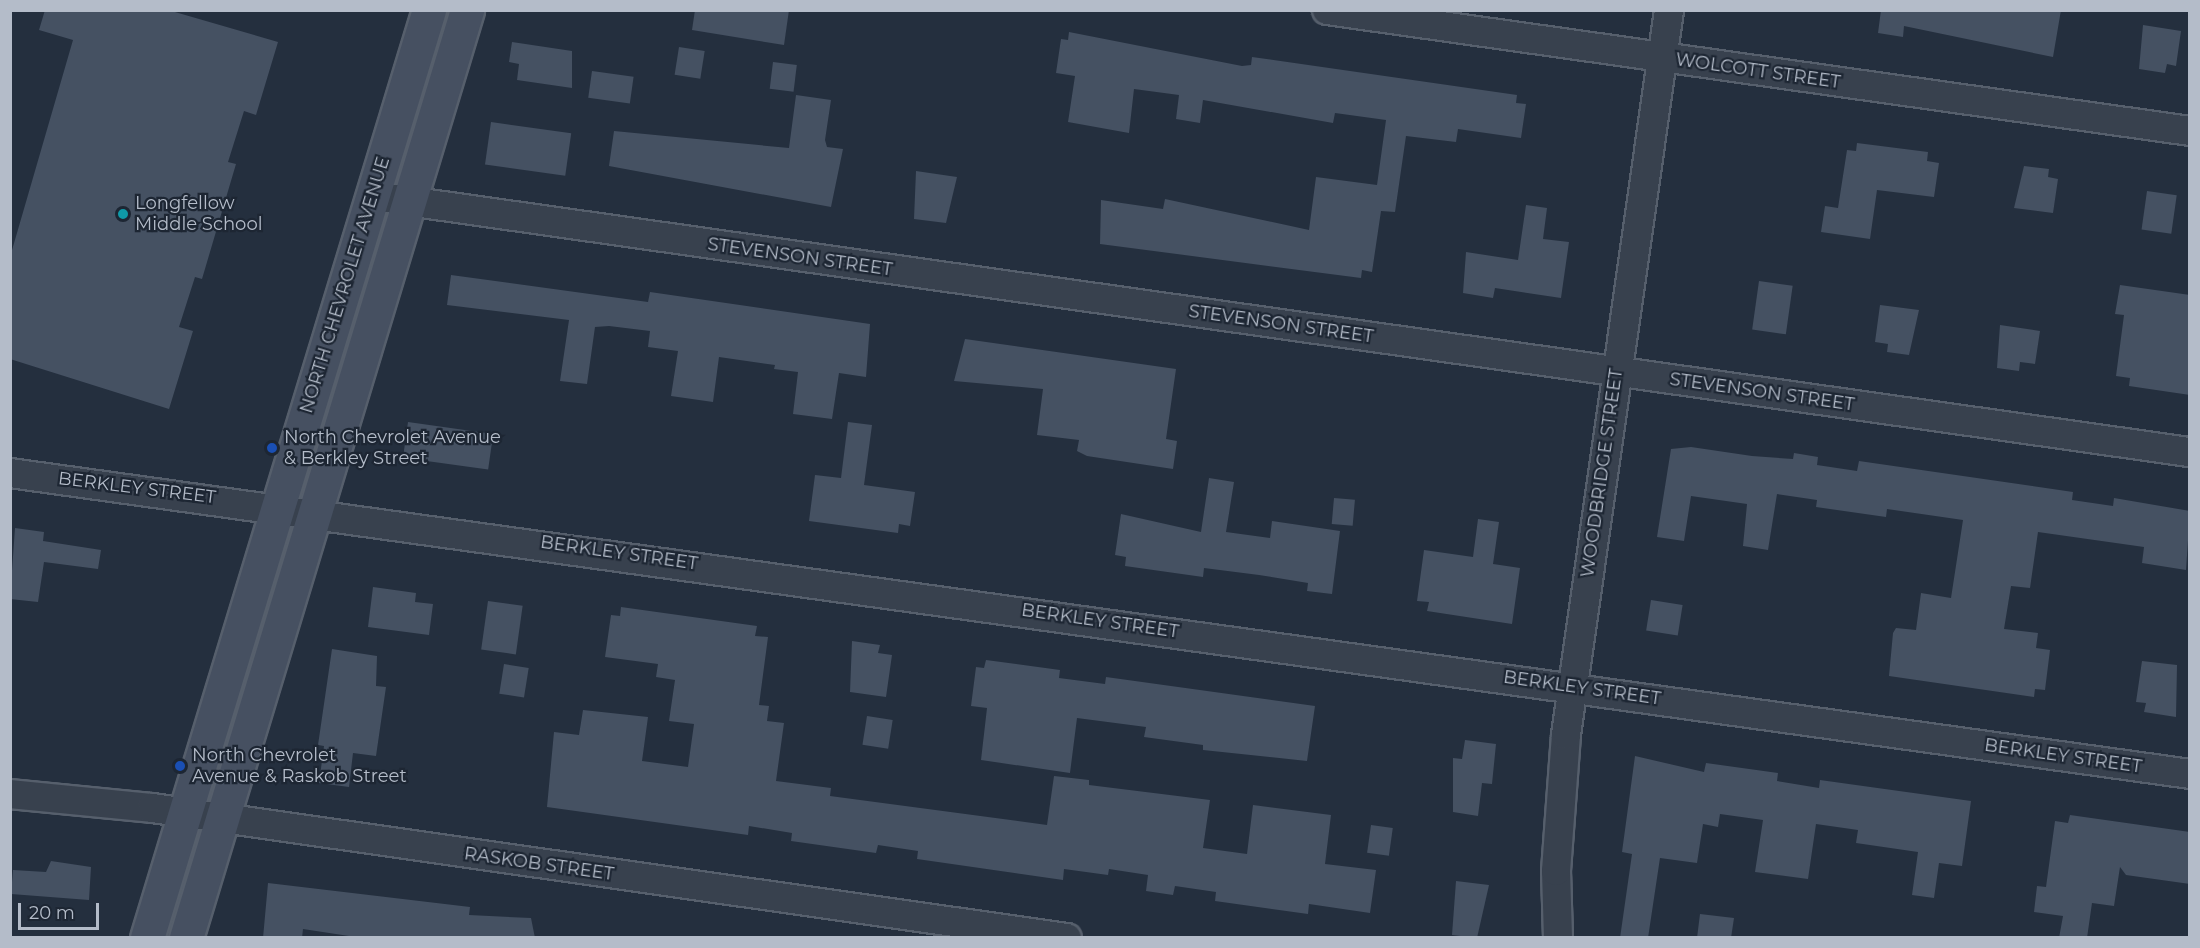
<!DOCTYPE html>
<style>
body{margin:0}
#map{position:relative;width:2200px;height:948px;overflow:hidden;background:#242f3e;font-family:Montserrat,sans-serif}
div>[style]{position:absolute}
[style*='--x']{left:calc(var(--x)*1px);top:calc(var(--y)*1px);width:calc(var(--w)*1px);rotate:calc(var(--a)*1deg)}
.building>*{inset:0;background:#455162;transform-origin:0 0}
.roads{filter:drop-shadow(2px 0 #565f6c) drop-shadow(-2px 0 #565f6c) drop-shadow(0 2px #565f6c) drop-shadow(0 -2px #565f6c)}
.street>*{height:28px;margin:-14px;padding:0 14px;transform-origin:14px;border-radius:14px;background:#38414e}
.secondary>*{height:33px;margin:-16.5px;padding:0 16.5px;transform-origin:16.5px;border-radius:16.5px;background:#465061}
.dots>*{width:16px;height:16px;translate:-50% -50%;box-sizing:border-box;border:3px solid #1d2633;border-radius:50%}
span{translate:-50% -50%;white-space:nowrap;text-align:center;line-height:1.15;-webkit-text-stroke:4.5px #1d2633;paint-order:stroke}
.street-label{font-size:18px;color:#b4bcc9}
.poi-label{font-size:18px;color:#b4bcc9}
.left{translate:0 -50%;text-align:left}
.frame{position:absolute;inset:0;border:12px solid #b4bcc9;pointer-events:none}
.scale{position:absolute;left:18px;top:903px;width:81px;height:27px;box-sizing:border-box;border:3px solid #b4bcc9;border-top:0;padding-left:8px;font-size:18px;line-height:21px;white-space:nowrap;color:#b4bcc9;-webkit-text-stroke:4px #1d2633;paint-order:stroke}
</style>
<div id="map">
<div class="building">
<i style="clip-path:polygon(45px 10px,168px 10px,278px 42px,256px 115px,244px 111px,228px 162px,236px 164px,202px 279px,195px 277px,179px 327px,193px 331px,169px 409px,10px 359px,10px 257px,73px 40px,39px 30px)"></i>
<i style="clip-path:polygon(695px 10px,789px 10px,784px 45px,692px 30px)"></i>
<i style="clip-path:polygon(1881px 10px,2061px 10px,2053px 57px,1904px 26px,1903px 37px,1878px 33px)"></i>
<i style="clip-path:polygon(2143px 25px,2181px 31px,2176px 66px,2167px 64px,2165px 73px,2139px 69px)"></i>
<i style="clip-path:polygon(1069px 32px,1242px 66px,1251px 65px,1252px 57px,1517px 95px,1516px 103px,1526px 104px,1521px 138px,1458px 129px,1456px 142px,1406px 136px,1395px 212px,1381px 211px,1372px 272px,1362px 270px,1361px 278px,1100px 244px,1101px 200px,1163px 209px,1165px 199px,1309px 230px,1316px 177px,1377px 185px,1386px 120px,1335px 113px,1333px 123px,1203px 100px,1200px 123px,1176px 119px,1179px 95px,1134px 89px,1129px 133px,1068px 122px,1075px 76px,1056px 73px,1061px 39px,1068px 40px)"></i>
<i style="clip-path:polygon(512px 42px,572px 51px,572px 88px,517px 80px,519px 64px,509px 62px)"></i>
<i style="left:679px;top:47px;width:26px;height:28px;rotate:9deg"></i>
<i style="left:773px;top:62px;width:24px;height:27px;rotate:7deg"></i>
<i style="left:592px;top:71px;width:42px;height:27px;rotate:8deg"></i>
<i style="clip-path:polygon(796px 95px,831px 100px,825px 140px,827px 147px,843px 149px,831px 207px,609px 166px,614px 131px,789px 148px)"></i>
<i style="left:491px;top:122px;width:81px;height:43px;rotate:8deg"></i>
<i style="clip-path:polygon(1857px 143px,1928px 152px,1927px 161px,1939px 163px,1934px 197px,1877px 190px,1870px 239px,1821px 232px,1825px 206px,1838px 208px,1847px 150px,1856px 151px)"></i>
<i style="clip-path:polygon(2024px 166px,2049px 169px,2048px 177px,2058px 179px,2053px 213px,2014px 208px)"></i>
<i style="clip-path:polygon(916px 171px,957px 177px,946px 223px,914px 219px)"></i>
<i style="left:2147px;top:191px;width:30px;height:39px;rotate:8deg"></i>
<i style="clip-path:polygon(1526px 205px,1547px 208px,1543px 239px,1569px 242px,1561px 298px,1495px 288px,1493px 298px,1463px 293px,1466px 252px,1518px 260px)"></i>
<i style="clip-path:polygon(451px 275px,648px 302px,650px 292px,870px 324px,866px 377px,839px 373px,832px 419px,793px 414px,798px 372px,774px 369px,775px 365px,719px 357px,713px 402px,671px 396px,678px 351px,648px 347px,650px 331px,609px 326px,595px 327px,587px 384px,560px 381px,569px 320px,447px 305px)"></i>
<i style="left:1759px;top:281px;width:34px;height:49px;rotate:8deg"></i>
<i style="clip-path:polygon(2120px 285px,2190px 295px,2190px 395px,2129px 386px,2130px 378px,2116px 376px,2124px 315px,2115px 314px)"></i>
<i style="clip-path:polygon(1880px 305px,1919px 310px,1909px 355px,1887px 352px,1888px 344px,1875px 342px)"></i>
<i style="clip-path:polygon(2000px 325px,2040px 331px,2035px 364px,2020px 362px,2019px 371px,1997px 368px)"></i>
<i style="clip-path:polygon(965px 339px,1176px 369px,1166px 439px,1177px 441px,1173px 469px,1087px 456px,1077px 451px,1079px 440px,1037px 435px,1043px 389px,954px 381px)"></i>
<i style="left:408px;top:422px;width:86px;height:36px;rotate:8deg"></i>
<i style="clip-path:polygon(848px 422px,872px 425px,864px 485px,915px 492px,910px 526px,899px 524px,898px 533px,809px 521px,815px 475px,841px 478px)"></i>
<i style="clip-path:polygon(1691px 447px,1752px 456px,1793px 459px,1794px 453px,1818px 457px,1817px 465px,1857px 471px,1859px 461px,2073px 492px,2072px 500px,2113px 506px,2114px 498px,2190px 511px,2186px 570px,2142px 563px,2144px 547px,2038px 532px,2030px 588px,2011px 586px,2004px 629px,2038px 633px,2036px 648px,2050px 650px,2045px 690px,2035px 689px,2034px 697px,1889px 676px,1893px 633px,1896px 628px,1916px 630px,1921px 593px,1951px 598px,1963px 520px,1887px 509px,1886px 517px,1816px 507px,1817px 500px,1777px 494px,1768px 550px,1743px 546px,1747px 504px,1691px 496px,1684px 541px,1657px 537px,1671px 449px)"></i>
<i style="clip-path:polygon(1209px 478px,1234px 482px,1226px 532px,1270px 538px,1272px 521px,1340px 531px,1332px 594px,1307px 591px,1308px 583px,1259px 575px,1204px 568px,1203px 577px,1125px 566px,1126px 557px,1115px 555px,1121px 514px,1201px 532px)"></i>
<i style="left:1334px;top:498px;width:21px;height:26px;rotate:5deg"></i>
<i style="clip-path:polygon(1478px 519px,1499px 522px,1493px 564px,1520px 568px,1512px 624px,1427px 611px,1429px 602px,1417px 601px,1424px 550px,1473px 557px)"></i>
<i style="clip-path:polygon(15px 528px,44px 532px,43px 541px,101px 550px,98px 569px,44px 562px,38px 602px,10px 599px)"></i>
<i style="clip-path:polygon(373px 587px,416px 593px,415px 602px,433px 604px,429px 635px,368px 627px)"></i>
<i style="left:1651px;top:600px;width:32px;height:31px;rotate:9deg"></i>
<i style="left:488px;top:601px;width:35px;height:49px;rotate:8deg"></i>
<i style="clip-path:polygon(621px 607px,757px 626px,755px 636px,768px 637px,759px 705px,769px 706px,767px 721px,784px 723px,776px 781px,831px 788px,830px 796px,1047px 825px,1054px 776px,1089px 780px,1089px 785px,1210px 800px,1203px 848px,1247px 854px,1253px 805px,1331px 815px,1325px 864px,1376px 870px,1370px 913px,1309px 904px,1308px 914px,1215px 901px,1216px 892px,1175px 886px,1173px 895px,1146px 891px,1148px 875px,1109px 869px,1108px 875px,1064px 869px,1063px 880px,917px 859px,918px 851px,878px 845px,876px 853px,791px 841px,792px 833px,749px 826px,748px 835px,547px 807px,554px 732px,579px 735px,583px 710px,648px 717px,642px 761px,688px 767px,694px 724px,669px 721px,675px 680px,656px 677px,658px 664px,605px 657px,611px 615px,620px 616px)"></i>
<i style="clip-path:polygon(852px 641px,880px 645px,878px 653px,892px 655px,886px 697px,850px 692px)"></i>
<i style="clip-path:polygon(332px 649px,377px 656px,376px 686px,386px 687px,376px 756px,353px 753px,349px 787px,319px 783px,324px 746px,318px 745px)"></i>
<i style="clip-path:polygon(986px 660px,1060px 670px,1059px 678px,1105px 684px,1106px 677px,1315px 706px,1307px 761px,1203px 750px,1203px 745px,1144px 737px,1146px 727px,1077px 718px,1070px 773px,981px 760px,987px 708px,971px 706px,976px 667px,984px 668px)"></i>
<i style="clip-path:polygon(2142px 661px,2177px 665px,2176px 717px,2144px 712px,2146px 703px,2136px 702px)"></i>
<i style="left:504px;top:664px;width:25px;height:30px;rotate:9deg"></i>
<i style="left:867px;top:716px;width:26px;height:29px;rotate:9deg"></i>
<i style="clip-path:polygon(1465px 740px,1496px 744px,1492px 784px,1482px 783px,1478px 816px,1453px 812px,1453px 758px,1462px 759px)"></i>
<i style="clip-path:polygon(1635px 756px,1704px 772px,1706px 763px,1778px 773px,1777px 781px,1819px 788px,1820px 780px,1971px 801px,1962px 866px,1939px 863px,1934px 898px,1912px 895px,1918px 852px,1856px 843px,1858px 830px,1816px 824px,1808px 879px,1755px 872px,1763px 820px,1720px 814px,1718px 827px,1703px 824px,1697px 863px,1660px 858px,1648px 938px,1620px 938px,1632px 854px,1622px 852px)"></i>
<i style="clip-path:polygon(2070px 815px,2190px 832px,2190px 884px,2126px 875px,2120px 867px,2114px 906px,2092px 903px,2087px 938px,2059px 938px,2063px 916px,2034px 912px,2037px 886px,2046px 887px,2055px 821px,2068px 823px)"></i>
<i style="left:1371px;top:825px;width:22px;height:28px;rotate:8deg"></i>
<i style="clip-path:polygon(51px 861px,91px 867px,89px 900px,11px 894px,13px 870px,46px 872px)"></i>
<i style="clip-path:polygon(1456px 881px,1489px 885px,1477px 938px,1452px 935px)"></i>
<i style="clip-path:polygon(268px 883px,470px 907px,469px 915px,531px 918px,535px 938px,362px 938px,303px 929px,302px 938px,263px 938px)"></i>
<i style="clip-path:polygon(1700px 914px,1734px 918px,1731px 938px,1697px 938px)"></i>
</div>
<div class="roads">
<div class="street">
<i style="--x:1327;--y:10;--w:871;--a:7.98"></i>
<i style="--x:372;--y:196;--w:1836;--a:8.02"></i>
<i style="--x:10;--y:473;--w:2201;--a:7.86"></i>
<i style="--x:10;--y:794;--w:143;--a:5.6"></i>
<i style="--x:152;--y:808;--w:924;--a:8.09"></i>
<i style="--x:1558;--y:938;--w:67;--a:-91.7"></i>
<i style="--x:1556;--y:871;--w:136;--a:-85.8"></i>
<i style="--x:1566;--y:735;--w:732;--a:-81.91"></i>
</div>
<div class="secondary">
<i style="--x:147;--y:938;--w:970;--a:-73.1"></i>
<i style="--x:186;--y:938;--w:970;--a:-73.15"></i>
</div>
</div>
<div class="dots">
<i style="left:123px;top:214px;background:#0f9aa8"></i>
<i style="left:272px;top:448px;background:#1a4fb4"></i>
<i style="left:180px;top:766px;background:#1a4fb4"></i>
</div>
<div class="street-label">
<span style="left:1758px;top:71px;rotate:8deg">WOLCOTT STREET</span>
<span style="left:800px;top:257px;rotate:8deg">STEVENSON STREET</span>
<span style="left:345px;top:285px;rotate:-73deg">NORTH CHEVROLET AVENUE</span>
<span style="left:1281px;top:324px;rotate:8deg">STEVENSON STREET</span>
<span style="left:1762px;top:392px;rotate:8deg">STEVENSON STREET</span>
<span style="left:1602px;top:473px;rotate:-82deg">WOODBRIDGE STREET</span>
<span style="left:137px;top:488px;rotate:7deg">BERKLEY STREET</span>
<span style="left:619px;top:553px;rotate:8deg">BERKLEY STREET</span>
<span style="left:1100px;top:621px;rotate:8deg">BERKLEY STREET</span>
<span style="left:1582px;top:688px;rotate:8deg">BERKLEY STREET</span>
<span style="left:2063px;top:756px;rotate:8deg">BERKLEY STREET</span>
<span style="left:539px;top:864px;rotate:8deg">RASKOB STREET</span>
</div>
<div class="poi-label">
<span class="left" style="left:135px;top:214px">Longfellow<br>Middle School</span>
<span class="left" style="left:284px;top:448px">North Chevrolet Avenue<br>&amp; Berkley Street</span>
<span class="left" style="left:192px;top:766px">North Chevrolet<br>Avenue &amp; Raskob Street</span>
</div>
<div class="frame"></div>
<div class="scale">20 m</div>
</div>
